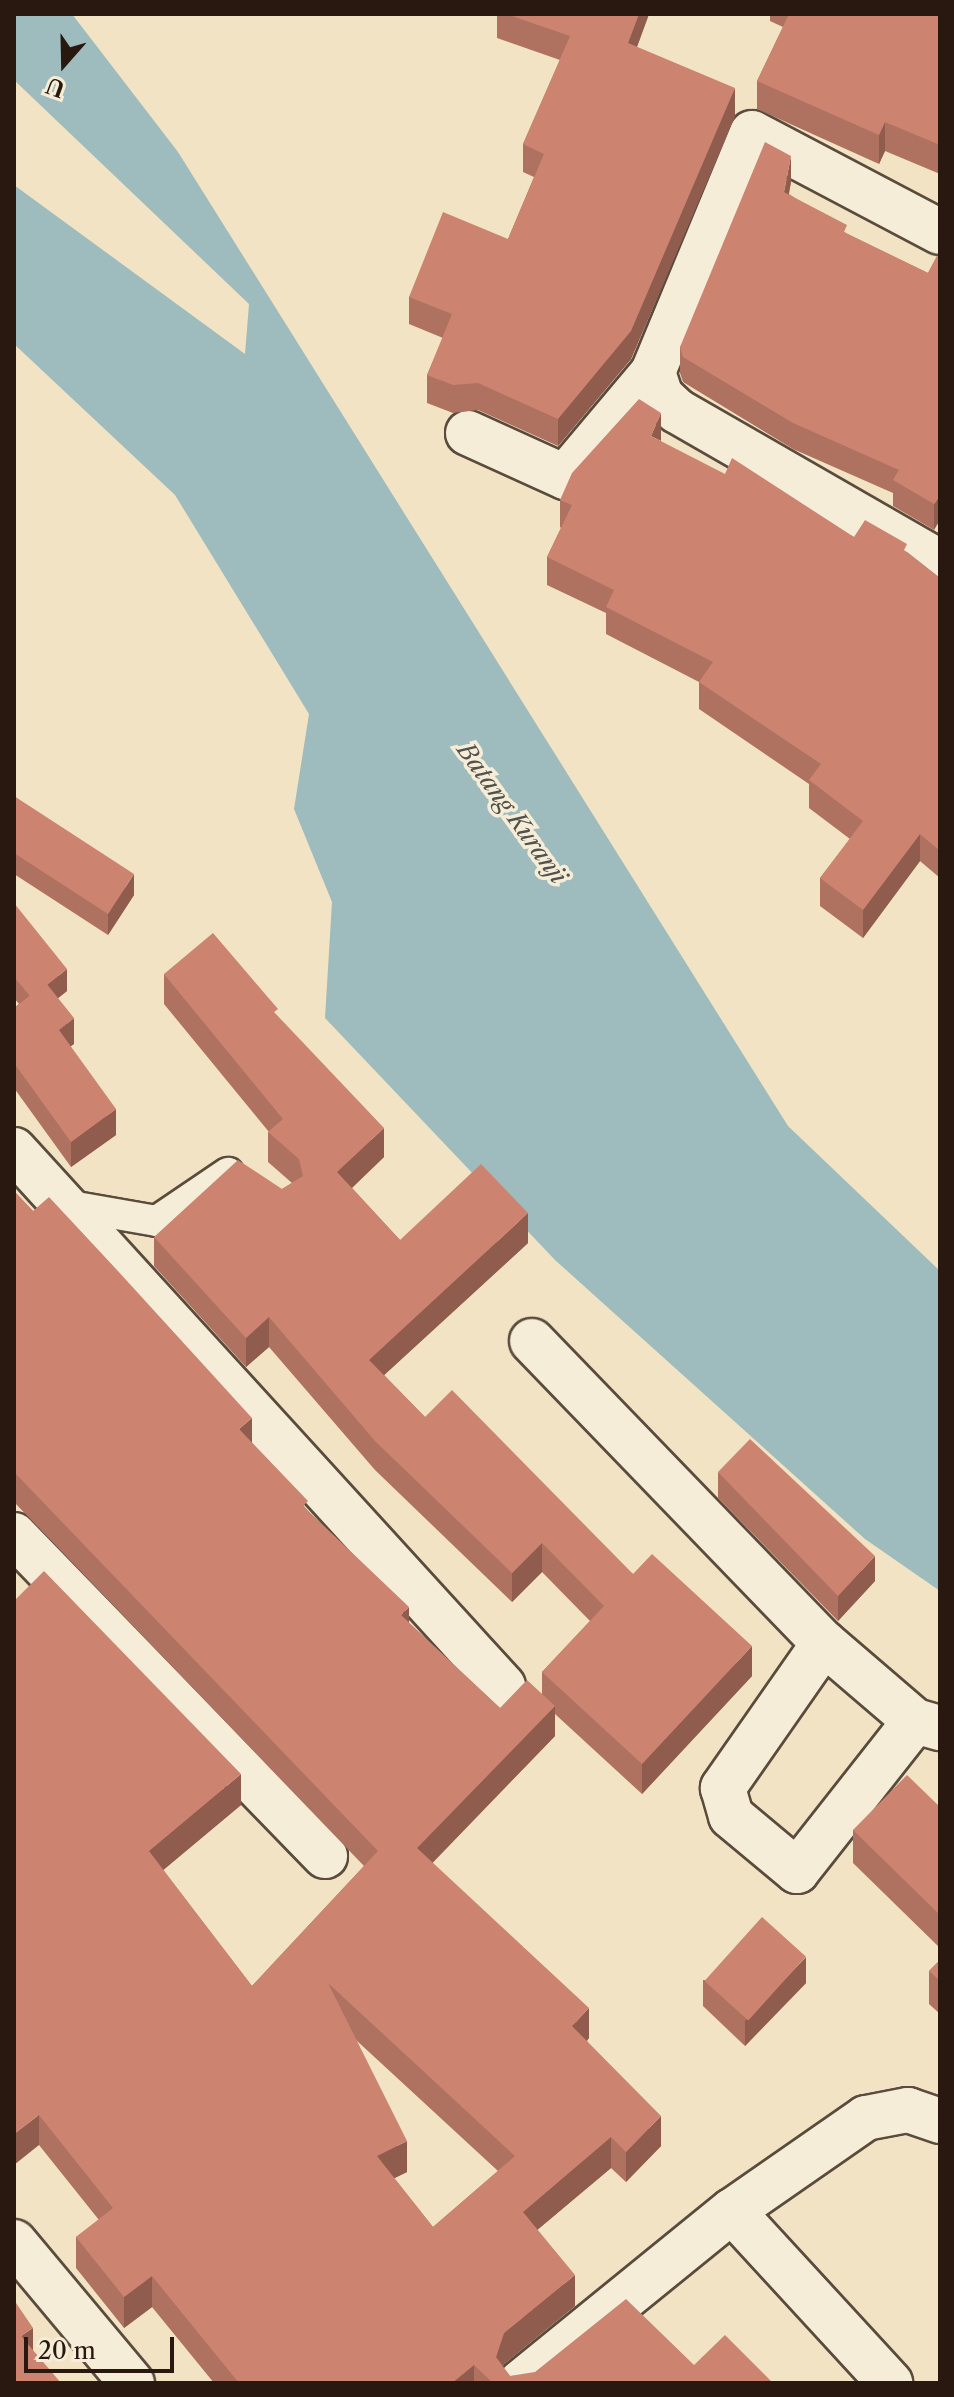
<!DOCTYPE html>
<style>
body{margin:0}
#map{position:relative;width:954px;height:2397px;overflow:hidden;background:#f1e3c3;font-family:"Libre Caslon Text",serif}
div>[style]{position:absolute}
[style*='--x']{left:calc(var(--x)*1px);top:calc(var(--y)*1px);width:calc(var(--w)*1px);rotate:calc(var(--a)*1deg)}
.water>*{inset:0;background:#9ebcbd}
.roads{filter:drop-shadow(2px 0 #5a4b3d) drop-shadow(-2px 0 #5a4b3d) drop-shadow(0 2px #5a4b3d) drop-shadow(0 -2px #5a4b3d)}
.service>*{height:30px;margin:-15px;padding:0 15px;transform-origin:15px;border-radius:15px;background:#f6edd8}
.minor>*{height:44px;margin:-22px;padding:0 22px;transform-origin:22px;border-radius:22px;background:#f6edd8}
.wall>*{inset:0;background:#af7260}
.shaded-wall>*{inset:0;background:#8f5c4e}
.building>*{inset:0;background:#cc8470;transform-origin:0 0}
span{translate:-50% -50%;white-space:nowrap;text-align:center;line-height:1.15;-webkit-text-stroke:7px #f6edd8;paint-order:stroke}
.water-label{font-size:24px;color:#51514d;font-style:italic}
.frame{position:absolute;inset:0;border:16px solid #281810;pointer-events:none}
.north{position:absolute;left:24px;top:24px;width:80px;height:80px;-webkit-text-stroke:6px #f6edd8;paint-order:stroke;rotate:200deg;font-size:22px;font-weight:700;line-height:32px;text-align:center;color:#281810}
.north::after{content:'';display:block;margin:auto;width:28px;height:36px;background:#281810;clip-path:polygon(50% 0,100% 100%,50% 72%,0 100%)}
.scale{position:absolute;left:24px;top:2337px;width:150px;height:36px;box-sizing:border-box;border:4px solid #281810;border-top:0;padding-left:10px;font-size:24px;line-height:28px;white-space:nowrap;color:#281810;-webkit-text-stroke:6px #f6edd8;paint-order:stroke}
</style>
<div id="map">
<div class="water">
<i style="clip-path:polygon(14px 14px,72px 14px,178px 152px,788px 1126px,940px 1271px,940px 1591px,865px 1539px,555px 1260px,325px 1018px,332px 902px,294px 809px,309px 714px,175px 495px,14px 344px,14px 185px,245px 354px,249px 304px,14px 80px)"></i>
</div>
<div class="roads">
<div class="service">
<i style="--x:65;--y:1205;--w:93;--a:9.9"></i>
<i style="--x:157;--y:1221;--w:86;--a:-34.1"></i>
</div>
<div class="minor">
<i style="--x:940;--y:232;--w:212;--a:-152.2"></i>
<i style="--x:752;--y:133;--w:259;--a:112.5"></i>
<i style="--x:653;--y:372;--w:25;--a:72"></i>
<i style="--x:661;--y:396;--w:22;--a:43"></i>
<i style="--x:677;--y:411;--w:303;--a:29.9"></i>
<i style="--x:468;--y:433;--w:107;--a:24.4"></i>
<i style="--x:565;--y:477;--w:137;--a:-50"></i>
<i style="--x:14;--y:1150;--w:726;--a:47.63"></i>
<i style="--x:532;--y:1341;--w:420;--a:46"></i>
<i style="--x:824;--y:1643;--w:177;--a:124.9"></i>
<i style="--x:723;--y:1788;--w:29;--a:74"></i>
<i style="--x:731;--y:1816;--w:86;--a:39.8"></i>
<i style="--x:797;--y:1871;--w:191;--a:-51.8"></i>
<i style="--x:915;--y:1721;--w:26;--a:16"></i>
<i style="--x:14;--y:1535;--w:447;--a:45.9"></i>
<i style="--x:824;--y:1643;--w:120;--a:40.6"></i>
<i style="--x:732;--y:2211;--w:163;--a:-34.8"></i>
<i style="--x:866;--y:2118;--w:43;--a:-10.8"></i>
<i style="--x:908;--y:2110;--w:34;--a:19"></i>
<i style="--x:14;--y:2242;--w:184;--a:50.1"></i>
<i style="--x:520;--y:2383;--w:273;--a:-39.1"></i>
<i style="--x:732;--y:2211;--w:234;--a:47.4"></i>
</div>
</div>
<div class="wall">
<i style="clip-path:polygon(497px 14px,649px 14px,637px 47px,735px 116px,631px 359px,558px 446px,478px 410px,453px 413px,427px 403px,427px 375px,443px 338px,409px 324px,409px 297px,508px 239px,534px 177px,523px 172px,523px 144px,560px 60px,497px 38px)"></i>
<i style="clip-path:polygon(770px 14px,940px 14px,940px 174px,885px 151px,879px 164px,757px 109px,757px 81px,783px 27px,770px 21px)"></i>
<i style="clip-path:polygon(791px 182px,789px 194px,847px 234px,928px 273px,937px 256px,934px 530px,893px 506px,893px 493px,793px 449px,683px 382px,680px 373px,680px 347px)"></i>
<i style="clip-path:polygon(725px 474px,854px 537px,907px 552px,940px 578px,940px 878px,920px 861px,863px 938px,820px 906px,820px 878px,850px 839px,809px 808px,809px 784px,699px 709px,699px 682px,606px 634px,606px 613px,547px 585px,547px 557px,561px 528px,560px 527px,560px 500px)"></i>
<i style="clip-path:polygon(14px 796px,134px 895px,108px 935px,14px 874px)"></i>
<i style="clip-path:polygon(14px 903px,67px 991px,58px 998px,74px 1044px,70px 1046px,116px 1135px,71px 1167px,14px 1088px,14px 1008px,19px 1004px,14px 998px)"></i>
<i style="clip-path:polygon(evenodd,164px 974px,278px 1017px,384px 1157px,352px 1188px,400px 1240px,528px 1243px,384px 1375px,425px 1417px,633px 1574px,752px 1676px,642px 1794px,555px 1714px,555px 1736px,432px 1863px,589px 2038px,587px 2041px,661px 2146px,626px 2182px,611px 2168px,537px 2230px,575px 2306px,504px 2364px,503px 2367px,510px 2376px,694px 2365px,773px 2383px,214px 2383px,152px 2307px,124px 2328px,76px 2268px,76px 2237px,99px 2220px,39px 2145px,14px 1601px,241px 1805px,163px 1870px,252px 1986px,364px 1866px,14px 1502px,14px 1191px,252px 1443px,308px 1511px,409px 1623px,500px 1708px,542px 1694px,542px 1672px,590px 1621px,542px 1572px,512px 1602px,375px 1470px,269px 1347px,246px 1367px,154px 1266px,154px 1237px,282px 1189px,292px 1183px,268px 1162px,268px 1132px,269px 1132px,164px 1004px,164px 974px,356px 2040px,498px 2171px,433px 2227px,394px 2178px,407px 2172px,356px 2040px)"></i>
<i style="clip-path:polygon(718px 1472px,875px 1581px,838px 1621px,718px 1498px)"></i>
<i style="clip-path:polygon(940px 1807px,940px 1948px,853px 1863px,853px 1830px)"></i>
<i style="clip-path:polygon(940px 1960px,940px 2014px,929px 2004px,929px 1971px)"></i>
<i style="clip-path:polygon(703px 1980px,806px 1983px,745px 2046px,703px 2006px)"></i>
</div>
<div class="shaded-wall">
<i style="clip-path:polygon(639px 14px,649px 14px,628px 71px,628px 43px)"></i>
<i style="clip-path:polygon(735px 88px,735px 116px,631px 359px,558px 446px,558px 419px)"></i>
<i style="clip-path:polygon(885px 122px,885px 151px,879px 164px,879px 135px)"></i>
<i style="clip-path:polygon(791px 156px,791px 182px,784px 217px,784px 192px)"></i>
<i style="clip-path:polygon(661px 413px,661px 441px,651px 436px)"></i>
<i style="clip-path:polygon(940px 495px,940px 520px,934px 530px,934px 504px)"></i>
<i style="clip-path:polygon(16px 765px,16px 786px,14px 788px,14px 767px)"></i>
<i style="clip-path:polygon(920px 834px,920px 861px,863px 938px,863px 910px)"></i>
<i style="clip-path:polygon(134px 874px,134px 895px,108px 935px,108px 914px)"></i>
<i style="clip-path:polygon(67px 969px,67px 991px,32px 1019px,32px 997px)"></i>
<i style="clip-path:polygon(74px 1018px,74px 1044px,59px 1055px,59px 1030px)"></i>
<i style="clip-path:polygon(116px 1109px,116px 1135px,71px 1167px,71px 1142px)"></i>
<i style="clip-path:polygon(384px 1128px,384px 1157px,337px 1202px,337px 1172px)"></i>
<i style="clip-path:polygon(528px 1213px,528px 1243px,369px 1389px,369px 1360px)"></i>
<i style="clip-path:polygon(269px 1317px,269px 1347px,246px 1367px,246px 1338px)"></i>
<i style="clip-path:polygon(252px 1418px,252px 1448px,239px 1429px)"></i>
<i style="clip-path:polygon(542px 1543px,542px 1572px,512px 1602px,512px 1573px)"></i>
<i style="clip-path:polygon(875px 1556px,875px 1581px,838px 1621px,838px 1596px)"></i>
<i style="clip-path:polygon(409px 1607px,409px 1637px,401px 1615px)"></i>
<i style="clip-path:polygon(752px 1646px,752px 1676px,642px 1794px,642px 1764px)"></i>
<i style="clip-path:polygon(555px 1706px,555px 1736px,417px 1879px,417px 1848px)"></i>
<i style="clip-path:polygon(241px 1774px,241px 1805px,149px 1882px,149px 1851px)"></i>
<i style="clip-path:polygon(806px 1957px,806px 1983px,745px 2046px,745px 2021px)"></i>
<i style="clip-path:polygon(589px 2008px,589px 2038px,572px 2056px,572px 2026px)"></i>
<i style="clip-path:polygon(39px 2115px,39px 2145px,14px 2165px,14px 2134px)"></i>
<i style="clip-path:polygon(661px 2116px,661px 2146px,626px 2182px,626px 2152px)"></i>
<i style="clip-path:polygon(611px 2137px,611px 2168px,523px 2242px,523px 2212px)"></i>
<i style="clip-path:polygon(407px 2141px,407px 2172px,377px 2187px,377px 2156px)"></i>
<i style="clip-path:polygon(575px 2275px,575px 2306px,504px 2364px,497px 2383px,496px 2357px,504px 2333px)"></i>
<i style="clip-path:polygon(152px 2276px,152px 2307px,124px 2328px,124px 2297px)"></i>
<i style="clip-path:polygon(33px 2328px,33px 2358px,21px 2336px)"></i>
<i style="clip-path:polygon(474px 2365px,474px 2383px,452px 2383px)"></i>
</div>
<div class="building">
<i style="clip-path:polygon(506px 14px,639px 14px,628px 43px,735px 88px,631px 331px,558px 419px,478px 383px,453px 385px,427px 375px,452px 314px,409px 297px,443px 212px,508px 239px,544px 154px,523px 144px,570px 36px)"></i>
<i style="clip-path:polygon(789px 14px,940px 14px,940px 145px,885px 122px,879px 135px,757px 81px)"></i>
<i style="clip-path:polygon(765px 142px,791px 156px,784px 192px,847px 225px,844px 232px,928px 273px,937px 256px,940px 258px,940px 495px,934px 504px,893px 480px,899px 470px,793px 423px,683px 357px,680px 347px)"></i>
<i style="clip-path:polygon(639px 399px,661px 413px,651px 436px,725px 474px,732px 458px,854px 537px,865px 520px,907px 544px,904px 550px,940px 578px,940px 851px,920px 834px,863px 910px,820px 878px,863px 821px,809px 780px,821px 764px,699px 682px,713px 662px,606px 607px,614px 590px,547px 557px,572px 505px,560px 500px,572px 473px)"></i>
<i style="clip-path:polygon(14px 796px,134px 874px,108px 914px,14px 853px)"></i>
<i style="clip-path:polygon(14px 903px,67px 969px,47px 985px,46px 983px,30px 996px,14px 977px)"></i>
<i style="clip-path:polygon(213px 933px,278px 1009px,274px 1012px,384px 1128px,337px 1172px,400px 1240px,481px 1164px,528px 1213px,369px 1360px,425px 1417px,452px 1390px,633px 1574px,652px 1554px,752px 1646px,642px 1764px,542px 1672px,604px 1606px,542px 1543px,512px 1573px,375px 1441px,269px 1317px,246px 1338px,154px 1237px,238px 1160px,282px 1189px,303px 1176px,299px 1159px,268px 1132px,283px 1119px,164px 974px)"></i>
<i style="clip-path:polygon(46px 983px,74px 1018px,59px 1030px,116px 1109px,71px 1142px,14px 1063px,14px 1008px)"></i>
<i style="clip-path:polygon(evenodd,14px 1191px,33px 1211px,49px 1197px,117px 1270px,252px 1418px,239px 1429px,308px 1501px,303px 1506px,409px 1607px,401px 1615px,500px 1708px,527px 1680px,555px 1706px,417px 1848px,589px 2008px,572px 2026px,661px 2116px,626px 2152px,611px 2137px,523px 2212px,575px 2275px,504px 2333px,496px 2357px,510px 2376px,535px 2372px,626px 2299px,694px 2365px,725px 2335px,773px 2383px,493px 2383px,474px 2365px,452px 2383px,239px 2383px,152px 2276px,124px 2297px,76px 2237px,113px 2208px,39px 2115px,14px 2134px,14px 1601px,44px 1571px,241px 1774px,149px 1851px,252px 1986px,378px 1851px,14px 1472px,14px 1191px,328px 1983px,515px 2156px,433px 2227px,377px 2156px,407px 2141px,328px 1983px)"></i>
<i style="clip-path:polygon(750px 1439px,875px 1556px,838px 1596px,718px 1472px)"></i>
<i style="clip-path:polygon(907px 1775px,940px 1807px,940px 1915px,853px 1830px)"></i>
<i style="left:762px;top:1917px;width:59px;height:86px;rotate:42deg"></i>
<i style="clip-path:polygon(940px 1960px,940px 1981px,929px 1971px)"></i>
<i style="clip-path:polygon(14px 2300px,33px 2328px,21px 2336px,61px 2383px,14px 2383px)"></i>
</div>
<div class="water-label">
<span style="left:512px;top:813px;rotate:54deg">Batang Kuranji</span>
</div>
<div class="frame"></div>
<div class="north">U</div>
<div class="scale">20 m</div>
</div>
